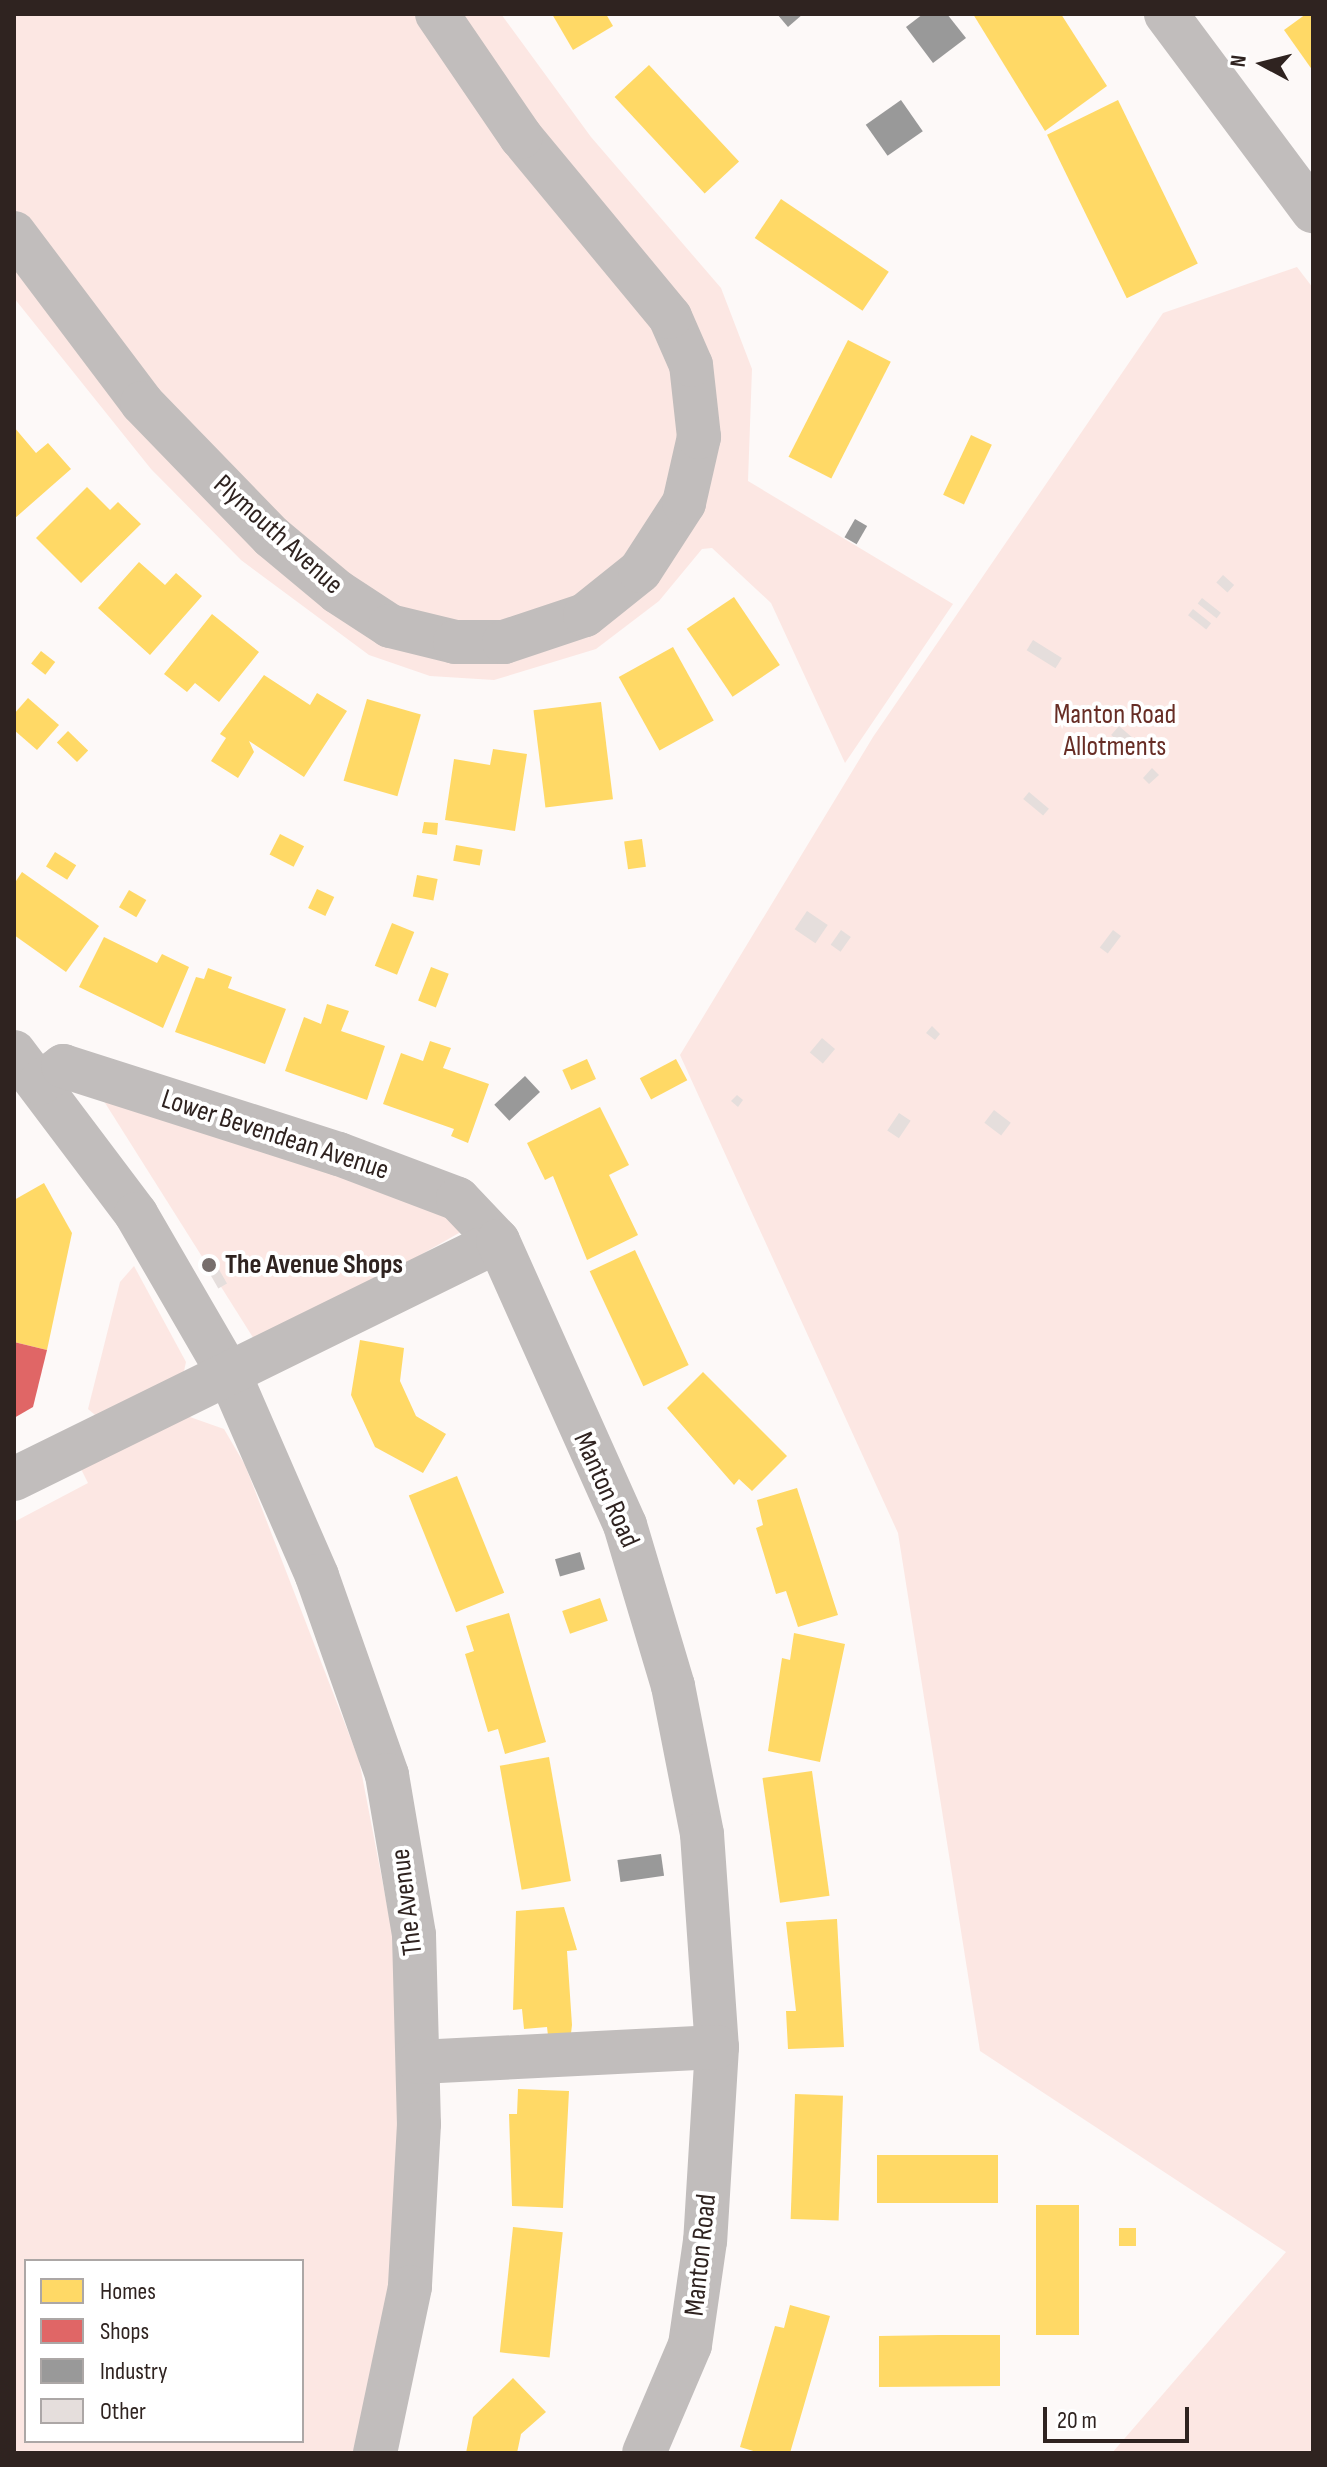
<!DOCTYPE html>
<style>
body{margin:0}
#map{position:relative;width:1327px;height:2467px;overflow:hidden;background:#fdf9f8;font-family:"Sofia Sans Condensed",sans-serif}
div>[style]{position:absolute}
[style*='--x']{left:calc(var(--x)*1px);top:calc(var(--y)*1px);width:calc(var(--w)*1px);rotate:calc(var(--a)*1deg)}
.green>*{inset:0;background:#fce7e3}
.homes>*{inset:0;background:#ffd966;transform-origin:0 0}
.shops>*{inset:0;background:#e06666}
.industry>*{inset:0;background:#999;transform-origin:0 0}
.building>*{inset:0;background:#e5dedc;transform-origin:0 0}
.minor>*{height:44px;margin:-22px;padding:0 22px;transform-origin:22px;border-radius:22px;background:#c1bdbc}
.dots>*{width:22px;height:22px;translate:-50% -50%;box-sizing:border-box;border:4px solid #fff;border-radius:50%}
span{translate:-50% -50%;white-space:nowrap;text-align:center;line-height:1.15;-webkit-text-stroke:8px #fff;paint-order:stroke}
.street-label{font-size:28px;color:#2f2320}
.park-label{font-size:28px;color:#672d25}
.poi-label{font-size:28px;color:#2f2320;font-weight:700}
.left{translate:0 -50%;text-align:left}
.frame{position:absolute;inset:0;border:16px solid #2f2320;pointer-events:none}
.legend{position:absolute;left:24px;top:2259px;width:280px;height:184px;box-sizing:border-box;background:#fff;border:2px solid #aca7a6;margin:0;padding:10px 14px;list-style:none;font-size:24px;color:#2f2320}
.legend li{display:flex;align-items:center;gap:16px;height:40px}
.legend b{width:40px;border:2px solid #aca7a6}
.north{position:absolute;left:1223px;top:24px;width:80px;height:80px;-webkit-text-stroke:6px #fff;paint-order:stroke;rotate:277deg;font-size:22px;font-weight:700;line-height:32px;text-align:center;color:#2f2320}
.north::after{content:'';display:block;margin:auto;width:28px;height:36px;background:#2f2320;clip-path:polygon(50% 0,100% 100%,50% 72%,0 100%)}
.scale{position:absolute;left:1043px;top:2407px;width:146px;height:36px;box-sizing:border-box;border:4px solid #2f2320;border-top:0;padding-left:10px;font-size:24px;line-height:28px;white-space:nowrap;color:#2f2320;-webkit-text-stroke:6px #fff;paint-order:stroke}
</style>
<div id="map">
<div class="green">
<i style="clip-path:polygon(14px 14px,501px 14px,591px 137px,721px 288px,752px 369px,748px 481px,953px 604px,845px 763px,771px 603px,712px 548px,702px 549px,659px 601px,596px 649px,494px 680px,430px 676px,369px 655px,241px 560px,151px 469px,14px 298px)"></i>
<i style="clip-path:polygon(1297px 267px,1313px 288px,1313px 2453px,1112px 2453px,1286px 2252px,980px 2051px,898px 1533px,680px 1055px,873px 737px,1163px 313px)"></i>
<i style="clip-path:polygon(95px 1087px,473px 1225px,259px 1347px)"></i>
<i style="clip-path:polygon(134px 1266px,186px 1362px,182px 1380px,101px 1420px,88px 1409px,120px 1282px)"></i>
<i style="clip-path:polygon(evenodd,187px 1416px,224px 1429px,245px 1465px,359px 1760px,393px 1936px,402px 2061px,391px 2275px,359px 2453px,14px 2453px,14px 1522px,88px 1483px,80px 1467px,187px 1416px,26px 2261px,302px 2261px,302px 2441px,26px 2441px,26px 2261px)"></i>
</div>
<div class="homes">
<i style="clip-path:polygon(552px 14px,606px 14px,613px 26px,573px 50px)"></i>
<i style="clip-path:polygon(973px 14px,1061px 14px,1107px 86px,1045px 131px)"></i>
<i style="clip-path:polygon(1306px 14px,1313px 14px,1313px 71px,1284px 30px)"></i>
<i style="left:649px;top:65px;width:132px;height:47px;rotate:47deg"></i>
<i style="left:1118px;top:100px;width:182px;height:79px;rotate:64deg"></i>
<i style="left:781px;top:199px;width:130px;height:47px;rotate:34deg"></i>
<i style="left:848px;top:340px;width:48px;height:131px;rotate:27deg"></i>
<i style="clip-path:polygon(14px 427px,36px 453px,48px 443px,71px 469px,14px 519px)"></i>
<i style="left:971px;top:435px;width:23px;height:66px;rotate:25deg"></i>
<i style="clip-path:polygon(87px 487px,110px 510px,118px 502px,141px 524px,81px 583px,36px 538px)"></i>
<i style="clip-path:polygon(139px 562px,165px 585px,176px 573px,202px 596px,150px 655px,98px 608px)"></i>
<i style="left:734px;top:597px;width:82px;height:57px;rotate:56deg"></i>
<i style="clip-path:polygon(212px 614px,259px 652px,219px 702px,195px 683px,187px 692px,164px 674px)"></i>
<i style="left:673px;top:647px;width:84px;height:62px;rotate:61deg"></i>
<i style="left:41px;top:651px;width:18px;height:16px;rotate:38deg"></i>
<i style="clip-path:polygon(264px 675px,310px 705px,317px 693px,347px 711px,304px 777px,249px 741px,254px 752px,238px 778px,211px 761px,226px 738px,220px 734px)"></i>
<i style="clip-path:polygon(28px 698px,59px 725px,37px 750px,14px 730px,14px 714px)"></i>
<i style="left:367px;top:699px;width:56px;height:85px;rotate:16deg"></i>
<i style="left:601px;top:702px;width:98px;height:68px;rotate:83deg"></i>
<i style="left:68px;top:731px;width:28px;height:16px;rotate:44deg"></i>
<i style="clip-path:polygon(493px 749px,527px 754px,515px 831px,445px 820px,454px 759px,490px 765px)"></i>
<i style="clip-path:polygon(424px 822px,438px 823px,437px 835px,422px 833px)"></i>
<i style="left:280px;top:834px;width:27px;height:23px;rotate:27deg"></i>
<i style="left:642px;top:839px;width:28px;height:18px;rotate:82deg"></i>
<i style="left:456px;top:845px;width:27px;height:16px;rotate:10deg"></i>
<i style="left:55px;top:852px;width:25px;height:17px;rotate:32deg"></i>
<i style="clip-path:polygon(22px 872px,99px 926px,66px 972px,14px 935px,14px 884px)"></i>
<i style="left:417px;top:875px;width:21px;height:22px;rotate:11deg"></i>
<i style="left:317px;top:889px;width:19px;height:21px;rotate:25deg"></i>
<i style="left:129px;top:890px;width:20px;height:20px;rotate:30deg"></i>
<i style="left:392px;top:923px;width:24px;height:46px;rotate:22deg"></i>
<i style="clip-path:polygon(104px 937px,157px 963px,162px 954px,189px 967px,163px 1028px,79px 987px)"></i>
<i style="left:431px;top:967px;width:19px;height:36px;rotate:21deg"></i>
<i style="clip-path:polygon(208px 968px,232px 977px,228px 988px,286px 1009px,265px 1064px,175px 1032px,196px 977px,204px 979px)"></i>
<i style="clip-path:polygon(327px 1004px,349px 1011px,341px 1031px,385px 1046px,367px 1100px,285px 1071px,304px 1017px,321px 1024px)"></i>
<i style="clip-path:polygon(430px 1041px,451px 1048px,443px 1068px,489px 1084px,468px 1143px,451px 1136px,454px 1129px,383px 1104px,401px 1053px,423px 1061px)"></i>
<i style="left:587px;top:1059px;width:22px;height:27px;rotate:66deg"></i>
<i style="left:676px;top:1059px;width:24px;height:41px;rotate:62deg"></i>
<i style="clip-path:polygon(600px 1107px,629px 1165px,609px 1175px,638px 1235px,587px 1260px,553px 1176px,545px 1180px,527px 1143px)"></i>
<i style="clip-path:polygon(44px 1183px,72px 1233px,47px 1350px,14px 1342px,14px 1200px)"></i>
<i style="left:635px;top:1250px;width:127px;height:50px;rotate:65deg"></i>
<i style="clip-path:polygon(360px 1340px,404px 1348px,400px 1381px,416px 1416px,446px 1434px,423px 1473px,375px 1447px,351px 1395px)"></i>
<i style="clip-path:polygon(703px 1372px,787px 1456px,752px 1491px,739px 1479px,734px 1485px,667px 1408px)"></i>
<i style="left:457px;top:1476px;width:126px;height:52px;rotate:68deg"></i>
<i style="clip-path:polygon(797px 1488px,838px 1615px,798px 1627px,786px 1591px,776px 1594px,756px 1528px,763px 1525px,757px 1500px)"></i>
<i style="left:600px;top:1598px;width:24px;height:40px;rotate:71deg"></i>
<i style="clip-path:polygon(509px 1613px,546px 1742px,505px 1754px,498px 1729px,488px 1732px,465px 1654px,474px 1651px,466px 1626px)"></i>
<i style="clip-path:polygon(794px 1633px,845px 1644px,820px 1762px,768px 1751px,782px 1658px,790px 1660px)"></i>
<i style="left:549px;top:1757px;width:126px;height:50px;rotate:80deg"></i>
<i style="left:812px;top:1771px;width:126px;height:50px;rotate:82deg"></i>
<i style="clip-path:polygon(564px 1907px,577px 1950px,567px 1951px,572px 2025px,570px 2042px,549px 2044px,547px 2027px,524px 2029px,522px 2009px,513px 2010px,516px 1911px)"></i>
<i style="clip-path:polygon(837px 1919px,844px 2047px,788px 2049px,786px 2011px,796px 2011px,786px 1922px)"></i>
<i style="clip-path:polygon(518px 2089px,569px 2091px,563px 2208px,512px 2206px,509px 2114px,517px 2114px)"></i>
<i style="left:795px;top:2094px;width:48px;height:125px;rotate:2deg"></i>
<i style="left:877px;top:2155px;width:121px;height:48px"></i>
<i style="left:1036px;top:2205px;width:43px;height:130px"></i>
<i style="left:513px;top:2227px;width:50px;height:126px;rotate:6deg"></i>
<i style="left:1136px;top:2228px;width:18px;height:17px;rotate:90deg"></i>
<i style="clip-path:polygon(790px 2305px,830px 2316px,790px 2453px,760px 2453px,740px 2447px,775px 2326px,784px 2328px)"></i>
<i style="clip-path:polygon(939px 2335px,1000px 2335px,1000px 2386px,879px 2387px,879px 2336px)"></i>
<i style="clip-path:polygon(513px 2378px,546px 2412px,521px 2434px,517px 2453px,466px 2453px,473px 2417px)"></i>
</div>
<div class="shops">
<i style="clip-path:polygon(14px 1342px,47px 1350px,33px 1407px,14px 1418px)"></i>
</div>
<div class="industry">
<i style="clip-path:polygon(777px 14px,803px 14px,788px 27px)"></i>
<i style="clip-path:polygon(923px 14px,947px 14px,966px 38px,933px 63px,906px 27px)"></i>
<i style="left:901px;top:100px;width:38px;height:43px;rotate:55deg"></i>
<i style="left:855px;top:519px;width:14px;height:21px;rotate:30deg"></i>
<i style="left:525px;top:1076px;width:22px;height:42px;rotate:47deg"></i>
<i style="left:580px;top:1552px;width:18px;height:26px;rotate:74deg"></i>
<i style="left:661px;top:1854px;width:22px;height:44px;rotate:82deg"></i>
</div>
<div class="building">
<i style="left:1223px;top:575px;width:15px;height:10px;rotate:42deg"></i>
<i style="left:1202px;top:598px;width:24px;height:7px;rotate:38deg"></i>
<i style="left:1193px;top:609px;width:23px;height:8px;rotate:38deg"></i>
<i style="left:1033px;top:640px;width:34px;height:12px;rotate:32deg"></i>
<i style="left:1119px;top:726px;width:18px;height:12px;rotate:41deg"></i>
<i style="clip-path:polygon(1152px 768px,1159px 775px,1149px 784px,1143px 778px)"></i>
<i style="left:1029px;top:792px;width:26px;height:9px;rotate:40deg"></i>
<i style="left:807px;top:911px;width:25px;height:22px;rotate:34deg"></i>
<i style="left:841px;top:930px;width:12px;height:18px;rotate:35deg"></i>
<i style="left:1113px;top:930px;width:10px;height:22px;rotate:37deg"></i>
<i style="clip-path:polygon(932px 1026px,940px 1034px,935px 1040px,926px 1033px)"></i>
<i style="left:822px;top:1038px;width:17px;height:19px;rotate:40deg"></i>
<i style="clip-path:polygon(737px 1095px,743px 1100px,738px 1107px,731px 1101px)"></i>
<i style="left:994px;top:1110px;width:21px;height:16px;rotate:37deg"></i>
<i style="left:899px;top:1113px;width:14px;height:21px;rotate:34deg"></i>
<i style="left:210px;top:1254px;width:34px;height:10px;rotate:60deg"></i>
</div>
<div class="minor">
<i style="--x:1166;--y:14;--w:246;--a:53.3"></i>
<i style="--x:14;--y:233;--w:213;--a:53"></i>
<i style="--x:142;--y:403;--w:187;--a:45.9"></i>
<i style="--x:272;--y:537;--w:86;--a:39.8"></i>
<i style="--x:338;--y:592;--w:62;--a:33.2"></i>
<i style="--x:390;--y:626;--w:67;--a:13.8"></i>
<i style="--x:455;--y:642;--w:49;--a:0"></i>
<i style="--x:504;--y:642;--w:85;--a:-18.4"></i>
<i style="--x:585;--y:615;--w:70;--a:-38.7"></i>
<i style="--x:640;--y:571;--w:81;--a:-57.1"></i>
<i style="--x:684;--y:503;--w:68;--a:-77.2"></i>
<i style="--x:699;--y:437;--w:72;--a:-96.3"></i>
<i style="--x:691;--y:365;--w:52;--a:-113.6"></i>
<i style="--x:670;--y:317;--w:234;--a:-129.6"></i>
<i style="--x:521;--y:137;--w:149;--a:-124.3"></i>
<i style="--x:14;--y:1052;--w:203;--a:53"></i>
<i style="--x:136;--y:1214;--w:190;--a:59.9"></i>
<i style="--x:231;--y:1378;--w:216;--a:66.5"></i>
<i style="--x:317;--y:1576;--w:211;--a:70.6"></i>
<i style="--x:387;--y:1775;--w:162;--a:80.4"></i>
<i style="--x:414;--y:1935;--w:189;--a:88.5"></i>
<i style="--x:419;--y:2124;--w:163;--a:93.2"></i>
<i style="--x:410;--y:2287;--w:170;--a:101.9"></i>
<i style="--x:40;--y:1083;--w:29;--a:-36"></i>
<i style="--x:63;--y:1066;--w:290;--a:17.7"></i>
<i style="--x:339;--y:1154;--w:127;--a:20.7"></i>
<i style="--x:458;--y:1199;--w:58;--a:46.4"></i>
<i style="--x:14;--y:1479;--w:539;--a:-26.18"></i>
<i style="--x:498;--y:1241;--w:311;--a:65.9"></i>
<i style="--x:625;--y:1525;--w:168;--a:73.4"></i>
<i style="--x:673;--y:1686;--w:151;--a:78.9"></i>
<i style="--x:702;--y:1834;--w:214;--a:86"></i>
<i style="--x:717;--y:2047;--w:194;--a:93.5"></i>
<i style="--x:705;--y:2241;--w:105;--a:98.2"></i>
<i style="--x:690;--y:2345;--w:117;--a:113.1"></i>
<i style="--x:419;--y:2062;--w:298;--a:-2.9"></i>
</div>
<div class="dots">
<i style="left:209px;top:1265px;background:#776e6c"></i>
</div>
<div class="street-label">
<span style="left:278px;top:535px;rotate:42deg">Plymouth Avenue</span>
<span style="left:275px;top:1135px;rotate:18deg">Lower Bevendean Avenue</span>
<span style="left:606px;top:1490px;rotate:66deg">Manton Road</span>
<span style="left:407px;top:1902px;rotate:-97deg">The Avenue</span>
<span style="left:701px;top:2255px;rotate:-84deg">Manton Road</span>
</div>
<div class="park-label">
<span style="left:1115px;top:731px">Manton Road<br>Allotments</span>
</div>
<div class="poi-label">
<span class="left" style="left:225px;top:1265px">The Avenue Shops</span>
</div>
<div class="frame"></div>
<ul class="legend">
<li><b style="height:22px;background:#ffd966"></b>Homes</li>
<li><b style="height:22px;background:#e06666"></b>Shops</li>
<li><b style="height:22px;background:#999"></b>Industry</li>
<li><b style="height:22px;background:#e5dedc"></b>Other</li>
</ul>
<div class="north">N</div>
<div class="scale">20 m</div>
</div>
